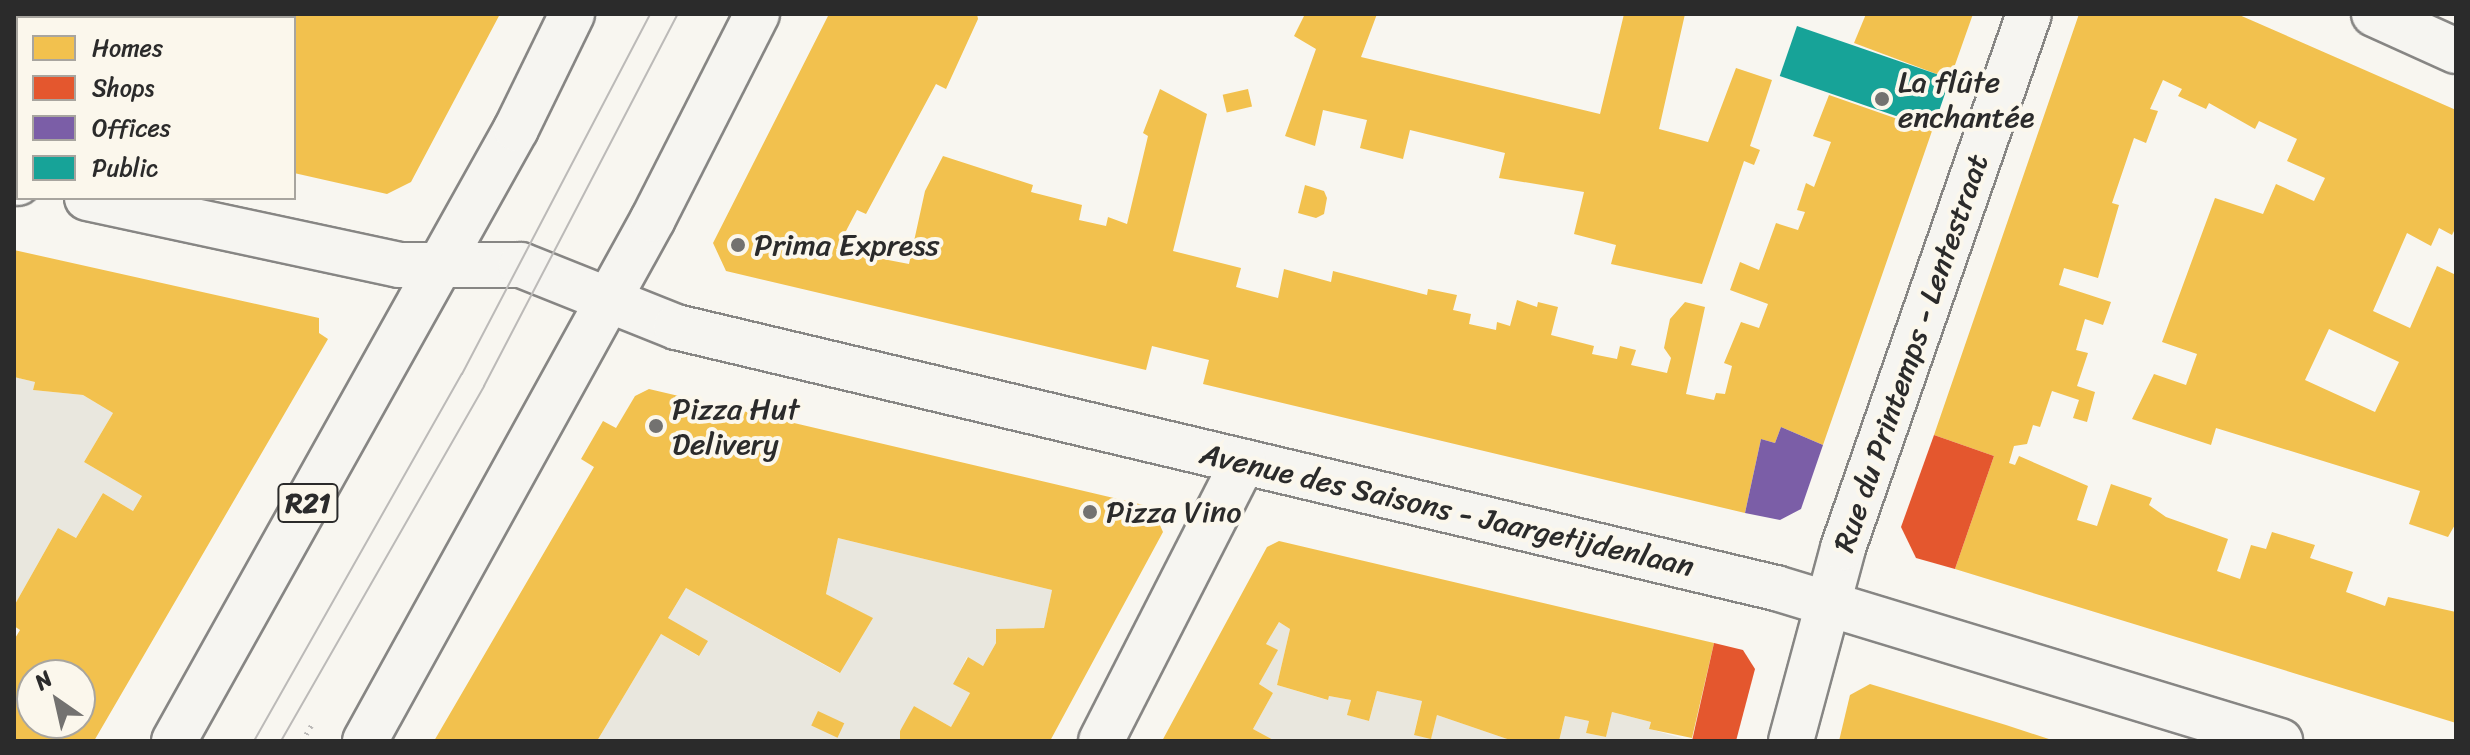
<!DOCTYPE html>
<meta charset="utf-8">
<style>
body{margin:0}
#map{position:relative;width:2470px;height:755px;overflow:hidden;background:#f8f6f0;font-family:Sriracha,sans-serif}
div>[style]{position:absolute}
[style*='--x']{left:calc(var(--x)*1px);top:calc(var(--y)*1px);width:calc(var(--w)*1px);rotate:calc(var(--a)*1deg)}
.green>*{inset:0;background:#e9e7de}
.homes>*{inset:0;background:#f2c14e;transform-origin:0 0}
.shops>*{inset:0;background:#e4572e}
.offices>*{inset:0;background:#7b5ea7}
.public>*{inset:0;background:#17a398;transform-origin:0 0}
.path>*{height:5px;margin-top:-2.5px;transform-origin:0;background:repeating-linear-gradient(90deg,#bcbab8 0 2px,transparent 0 8px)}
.roads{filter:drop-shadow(2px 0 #878684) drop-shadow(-2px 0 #878684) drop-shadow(0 2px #878684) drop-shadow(0 -2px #878684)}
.minor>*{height:44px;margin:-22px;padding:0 22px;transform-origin:22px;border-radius:22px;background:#f6f5f1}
.major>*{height:44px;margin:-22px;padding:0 22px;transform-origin:22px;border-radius:22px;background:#f6f5f1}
.tram>*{height:2px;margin:-1px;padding:0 1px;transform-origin:1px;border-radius:1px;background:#bcbab8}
.dots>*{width:22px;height:22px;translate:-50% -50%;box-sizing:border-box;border:4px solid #fbf7ec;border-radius:50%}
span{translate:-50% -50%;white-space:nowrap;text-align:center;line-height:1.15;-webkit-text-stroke:8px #fbf7ec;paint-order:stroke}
.shield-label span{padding:2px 6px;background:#fbf7ec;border:2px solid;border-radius:6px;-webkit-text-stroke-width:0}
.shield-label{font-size:28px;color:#2b2b2b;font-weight:700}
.poi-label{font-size:30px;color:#2b2b2b}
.left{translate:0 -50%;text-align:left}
.street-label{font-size:30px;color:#2b2b2b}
.frame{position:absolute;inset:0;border:16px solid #2b2b2b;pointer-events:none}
.legend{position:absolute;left:16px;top:16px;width:280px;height:184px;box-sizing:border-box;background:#fbf7ec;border:2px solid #a8a59f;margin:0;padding:10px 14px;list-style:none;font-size:24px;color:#2b2b2b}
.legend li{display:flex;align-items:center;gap:16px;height:40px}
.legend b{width:40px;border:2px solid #a8a59f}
.north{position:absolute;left:16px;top:659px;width:80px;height:80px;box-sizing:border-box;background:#fbf7ec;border:2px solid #a8a59f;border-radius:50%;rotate:326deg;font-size:22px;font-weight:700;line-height:32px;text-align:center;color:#2b2b2b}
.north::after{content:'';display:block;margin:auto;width:28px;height:36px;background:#737270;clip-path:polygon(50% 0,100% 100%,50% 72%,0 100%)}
</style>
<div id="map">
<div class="green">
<i style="clip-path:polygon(14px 377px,35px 382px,33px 390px,83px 395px,113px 413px,84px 462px,142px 496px,133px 511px,103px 493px,76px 538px,58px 528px,14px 606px)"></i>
<i style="clip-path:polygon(838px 538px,1052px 590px,1044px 628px,996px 629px,996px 643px,983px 666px,967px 657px,954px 683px,970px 693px,951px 727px,914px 706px,900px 741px,597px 741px,661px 634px,698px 656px,707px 642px,668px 618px,686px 588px,839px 673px,872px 618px,826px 594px)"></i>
<i style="clip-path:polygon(1279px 622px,1290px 629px,1277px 685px,1327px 700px,1329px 696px,1351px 700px,1348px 715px,1369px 721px,1377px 691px,1422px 701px,1414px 734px,1431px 738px,1437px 715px,1513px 741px,1275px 741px,1253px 729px,1273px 693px,1259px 684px,1277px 651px,1266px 644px)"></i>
<i style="clip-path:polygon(1612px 712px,1651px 722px,1650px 729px,1692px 741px,1559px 741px,1565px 716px,1589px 721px,1586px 733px,1606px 737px)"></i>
</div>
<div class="homes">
<i style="clip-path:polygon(14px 14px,72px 14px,18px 18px,18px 112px)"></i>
<i style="clip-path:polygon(152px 14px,206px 14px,215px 17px,151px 18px)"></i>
<i style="clip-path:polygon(231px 14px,500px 14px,411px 182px,387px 194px,294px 173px,294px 18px,230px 18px)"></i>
<i style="clip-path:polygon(829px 14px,977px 14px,978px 19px,946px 89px,936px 84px,866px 214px,857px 210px,836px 250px,909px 264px,925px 191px,943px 156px,1033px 185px,1031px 192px,1082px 205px,1079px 220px,1106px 226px,1108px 217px,1127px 224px,1148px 136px,1143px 133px,1160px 89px,1207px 114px,1173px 251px,1241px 268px,1236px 287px,1278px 298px,1284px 269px,1331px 282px,1333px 271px,1427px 295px,1428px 289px,1457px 295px,1453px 310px,1471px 314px,1469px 324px,1496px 330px,1497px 322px,1510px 326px,1517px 300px,1537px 307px,1538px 302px,1558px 307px,1551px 335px,1594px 346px,1592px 354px,1617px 359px,1620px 346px,1636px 350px,1631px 365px,1667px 373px,1671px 358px,1664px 348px,1670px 319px,1685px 302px,1705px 307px,1686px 394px,1714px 400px,1716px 393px,1725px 394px,1732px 366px,1724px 363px,1741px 322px,1759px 328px,1768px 304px,1730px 290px,1740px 262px,1759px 270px,1776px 223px,1798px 230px,1805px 212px,1797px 210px,1806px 183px,1814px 187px,1831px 142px,1813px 136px,1829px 95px,1932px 131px,1823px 445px,1781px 427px,1775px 443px,1761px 439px,1745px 513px,1203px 384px,1209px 360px,1152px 346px,1146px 370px,726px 271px,713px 243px)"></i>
<i style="clip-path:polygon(1305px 14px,1377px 14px,1361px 57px,1600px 114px,1624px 14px,1685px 14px,1659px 129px,1708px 142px,1736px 68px,1772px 80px,1750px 146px,1760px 150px,1754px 165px,1744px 161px,1702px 284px,1611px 264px,1616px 245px,1574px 234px,1584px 192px,1499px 178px,1505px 153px,1410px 130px,1403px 159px,1360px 148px,1367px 120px,1323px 110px,1315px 146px,1285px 136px,1316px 49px,1294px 36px)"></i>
<i style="clip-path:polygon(1866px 14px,1973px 14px,1950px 79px,1854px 43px)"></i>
<i style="clip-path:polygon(evenodd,2079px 14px,2237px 14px,2456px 110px,2456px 227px,2452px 235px,2439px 228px,2431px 246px,2407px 233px,2373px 311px,2410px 328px,2437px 266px,2456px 275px,2456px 523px,2448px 537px,2409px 524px,2420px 491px,2216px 428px,2211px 445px,2132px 419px,2154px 374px,2186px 385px,2197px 354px,2162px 342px,2215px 198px,2263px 214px,2276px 184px,2314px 201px,2325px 178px,2287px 161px,2297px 139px,2259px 121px,2255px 129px,2209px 103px,2206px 109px,2178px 96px,2182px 89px,2163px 80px,2150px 109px,2158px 111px,2146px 143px,2134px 138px,2112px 203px,2119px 205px,2098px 278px,2064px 268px,2059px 285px,2111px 302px,2103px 325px,2085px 319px,2076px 350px,2088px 353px,2077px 386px,2095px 392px,2087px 422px,2073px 418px,2079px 400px,2052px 391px,2040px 427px,2033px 425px,2027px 444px,2014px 446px,2009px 463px,2015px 465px,2019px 456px,2088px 486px,2077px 520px,2097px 526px,2111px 484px,2152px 498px,2149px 505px,2166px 517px,2228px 539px,2217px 571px,2240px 579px,2251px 545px,2266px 549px,2272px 532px,2315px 545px,2310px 558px,2353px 572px,2346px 592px,2385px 606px,2388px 597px,2456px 612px,2456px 723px,1955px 569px,1994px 456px,1934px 435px,2079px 14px,2329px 329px,2399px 362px,2375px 412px,2305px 380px,2329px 329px)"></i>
<i style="left:1248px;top:89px;width:18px;height:26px;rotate:77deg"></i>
<i style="clip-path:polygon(1305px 185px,1324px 191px,1327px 198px,1324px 214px,1316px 218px,1298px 213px)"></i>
<i style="clip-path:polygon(evenodd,14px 250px,319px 318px,319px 333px,328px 339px,94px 741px,14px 741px,14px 640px,20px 630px,14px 626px,14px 606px,58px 528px,76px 538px,103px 493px,133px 511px,142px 496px,84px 462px,113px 413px,83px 395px,33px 390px,35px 382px,14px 377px,14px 250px,32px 675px,80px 675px,80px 723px,32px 723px,32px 675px)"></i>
<i style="clip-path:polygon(649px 389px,1152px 507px,1163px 532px,1050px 741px,900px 741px,900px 731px,914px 706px,951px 727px,970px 693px,953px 684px,968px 657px,983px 666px,996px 643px,996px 629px,1044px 628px,1052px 590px,838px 538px,826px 594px,873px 618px,840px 673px,686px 588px,668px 618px,708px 641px,699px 656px,661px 634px,597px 741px,434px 741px,594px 467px,581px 459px,603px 421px,616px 428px,635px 396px)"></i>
<i style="clip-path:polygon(1279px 541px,1714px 643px,1692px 738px,1649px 729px,1651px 722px,1612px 712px,1606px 737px,1586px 733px,1589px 721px,1565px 716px,1559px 741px,1513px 741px,1437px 715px,1431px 739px,1414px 735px,1422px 701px,1377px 691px,1369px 721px,1347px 715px,1351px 700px,1329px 696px,1328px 700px,1277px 685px,1290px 629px,1279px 622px,1266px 644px,1278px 650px,1259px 684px,1273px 693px,1253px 729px,1275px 741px,1162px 741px,1267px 547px)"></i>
<i style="clip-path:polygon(1870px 684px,2006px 725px,2055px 741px,1839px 741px,1850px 695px)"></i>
<i style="left:818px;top:711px;width:29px;height:16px;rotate:25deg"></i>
</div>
<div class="shops">
<i style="clip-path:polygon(1934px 435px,1994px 456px,1955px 569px,1916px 558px,1901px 527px)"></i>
<i style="clip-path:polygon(1714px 643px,1743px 650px,1755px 669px,1736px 741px,1692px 741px)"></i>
</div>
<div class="offices">
<i style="clip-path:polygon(1781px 427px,1823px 445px,1801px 509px,1780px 520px,1745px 513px,1761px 439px,1775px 443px)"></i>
</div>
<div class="public">
<i style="left:1797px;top:26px;width:162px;height:53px;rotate:19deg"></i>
</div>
<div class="path">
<i style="--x:302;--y:741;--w:23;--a:-59"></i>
</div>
<div class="roads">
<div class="minor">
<i style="--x:2374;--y:14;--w:90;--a:24.3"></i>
<i style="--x:14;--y:182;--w:4;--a:14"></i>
<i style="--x:87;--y:198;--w:319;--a:12.1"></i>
<i style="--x:399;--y:265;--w:122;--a:0"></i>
<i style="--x:521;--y:265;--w:167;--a:21.8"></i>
<i style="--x:676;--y:327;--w:1131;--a:13.35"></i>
<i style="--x:1776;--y:588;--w:527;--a:16.89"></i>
<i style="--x:1101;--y:741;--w:313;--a:-63"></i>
<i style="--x:1791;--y:741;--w:200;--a:-74.9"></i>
<i style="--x:1843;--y:548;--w:565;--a:-70.8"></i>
</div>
<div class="major">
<i style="--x:174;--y:741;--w:701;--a:-60.8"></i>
<i style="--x:516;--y:129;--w:128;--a:-64"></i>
<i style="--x:365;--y:741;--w:596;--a:-61.11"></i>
<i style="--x:653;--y:219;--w:230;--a:-63.1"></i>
</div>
</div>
<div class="tram">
<i style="--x:254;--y:741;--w:422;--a:-60.5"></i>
<i style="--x:462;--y:374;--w:406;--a:-62.4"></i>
<i style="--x:281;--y:741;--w:409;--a:-60.2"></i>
<i style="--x:484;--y:386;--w:420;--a:-62.5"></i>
</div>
<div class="dots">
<i style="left:1882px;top:99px;background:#737270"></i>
<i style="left:738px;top:245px;background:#737270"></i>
<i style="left:656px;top:426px;background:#737270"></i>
<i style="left:1090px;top:512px;background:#737270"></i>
</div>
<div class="shield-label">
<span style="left:308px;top:503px">R21</span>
</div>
<div class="poi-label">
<span class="left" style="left:1898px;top:99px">La flûte<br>enchantée</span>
<span class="left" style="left:754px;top:245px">Prima Express</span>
<span class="left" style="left:672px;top:426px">Pizza Hut<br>Delivery</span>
<span class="left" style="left:1106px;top:512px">Pizza Vino</span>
</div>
<div class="street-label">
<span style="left:1911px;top:353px;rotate:-71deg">Rue du Printemps - Lentestraat</span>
<span style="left:1447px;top:510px;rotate:13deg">Avenue des Saisons - Jaargetijdenlaan</span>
</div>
<div class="frame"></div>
<ul class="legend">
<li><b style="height:22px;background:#f2c14e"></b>Homes</li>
<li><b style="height:22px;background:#e4572e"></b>Shops</li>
<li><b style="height:22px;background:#7b5ea7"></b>Offices</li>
<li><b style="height:22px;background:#17a398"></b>Public</li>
</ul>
<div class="north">N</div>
</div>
